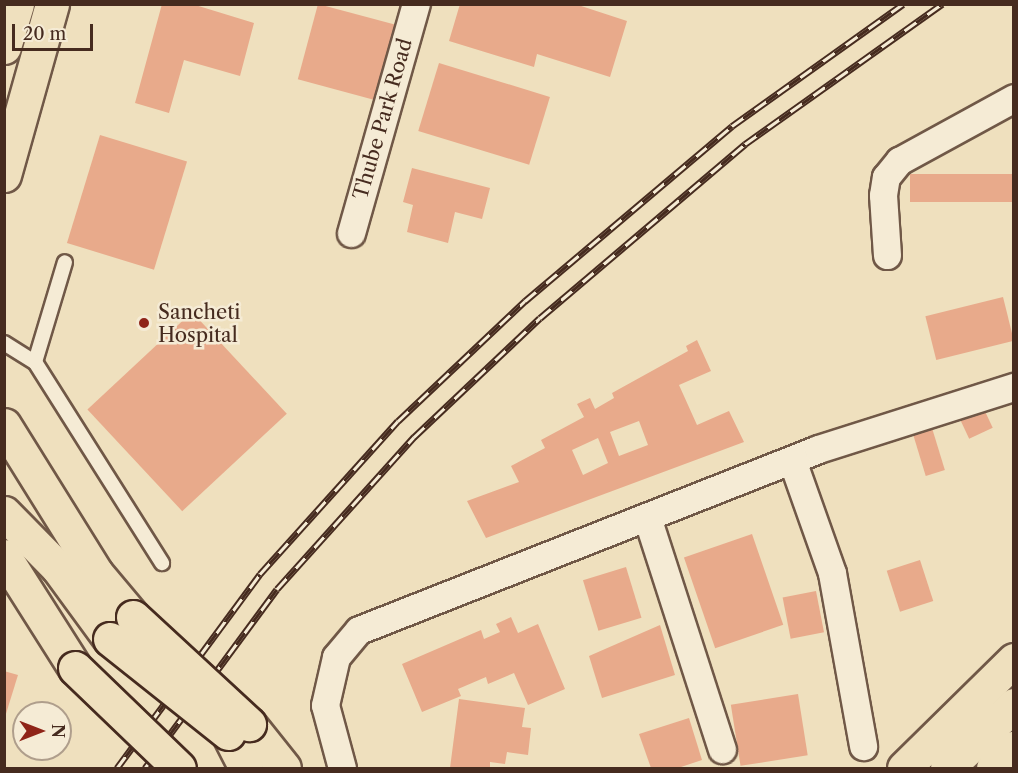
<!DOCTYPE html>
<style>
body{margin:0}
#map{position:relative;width:1018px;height:773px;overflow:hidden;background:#efe0be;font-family:"Libre Caslon Text",serif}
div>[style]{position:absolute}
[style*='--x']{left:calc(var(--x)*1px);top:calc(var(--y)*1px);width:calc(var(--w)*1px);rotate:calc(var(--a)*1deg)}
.building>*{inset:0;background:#e8aa8b;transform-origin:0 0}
.roads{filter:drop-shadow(2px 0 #705847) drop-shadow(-2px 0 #705847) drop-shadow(0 2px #705847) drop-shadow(0 -2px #705847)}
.lane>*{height:14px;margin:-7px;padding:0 7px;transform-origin:7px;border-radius:7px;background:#f5ebd5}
.street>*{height:27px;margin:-13.5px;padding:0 13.5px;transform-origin:13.5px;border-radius:13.5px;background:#f5ebd5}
.primary>*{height:33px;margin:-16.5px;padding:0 16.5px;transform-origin:16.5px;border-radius:16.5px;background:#efe0be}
.highway>*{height:33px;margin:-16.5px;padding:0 16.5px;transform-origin:16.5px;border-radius:16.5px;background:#efe0be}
.rail>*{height:7px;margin-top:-3.5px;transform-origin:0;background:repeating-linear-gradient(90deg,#f5ebd5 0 14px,#462b1f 0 28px);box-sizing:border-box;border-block:2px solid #462b1f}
.bridges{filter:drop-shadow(2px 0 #462b1f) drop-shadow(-2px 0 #462b1f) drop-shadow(0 2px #462b1f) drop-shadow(0 -2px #462b1f)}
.highway-bridge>*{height:33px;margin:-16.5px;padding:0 16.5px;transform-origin:16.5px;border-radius:16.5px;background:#efe0be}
.dots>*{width:16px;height:16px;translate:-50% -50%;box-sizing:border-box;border:3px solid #f5ebd5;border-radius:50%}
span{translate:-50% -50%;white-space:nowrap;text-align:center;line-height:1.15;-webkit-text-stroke:5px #f5ebd5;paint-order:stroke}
.street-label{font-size:20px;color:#462b1f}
.poi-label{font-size:20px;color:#462b1f}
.left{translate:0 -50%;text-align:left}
.frame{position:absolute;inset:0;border:6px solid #462b1f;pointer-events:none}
.north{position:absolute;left:12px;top:701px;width:60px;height:60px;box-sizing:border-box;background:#f5ebd5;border:2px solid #af9e8c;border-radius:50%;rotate:90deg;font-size:16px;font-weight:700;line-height:24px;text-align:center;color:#462b1f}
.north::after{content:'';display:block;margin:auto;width:21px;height:27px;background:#8f2418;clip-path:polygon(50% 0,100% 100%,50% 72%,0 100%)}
.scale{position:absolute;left:12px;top:24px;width:81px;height:27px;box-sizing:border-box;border:3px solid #462b1f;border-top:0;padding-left:8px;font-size:18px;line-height:21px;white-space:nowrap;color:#462b1f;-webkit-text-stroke:4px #f5ebd5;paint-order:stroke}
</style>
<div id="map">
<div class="building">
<i style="clip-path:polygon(162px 4px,192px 4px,254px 23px,240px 76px,184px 60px,169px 113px,135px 103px)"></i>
<i style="left:318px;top:4px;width:91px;height:78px;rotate:15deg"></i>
<i style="clip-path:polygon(460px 4px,575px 4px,627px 21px,610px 77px,537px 54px,534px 67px,449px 41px)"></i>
<i style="left:439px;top:63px;width:116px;height:71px;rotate:17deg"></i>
<i style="left:100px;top:135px;width:91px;height:113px;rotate:17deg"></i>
<i style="clip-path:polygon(412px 168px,490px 188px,482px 219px,455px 212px,448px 243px,407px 232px,413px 205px,403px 202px)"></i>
<i style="left:1014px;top:174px;width:28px;height:104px;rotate:90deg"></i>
<i style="left:1003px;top:297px;width:45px;height:80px;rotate:76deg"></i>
<i style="left:192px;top:312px;width:139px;height:143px;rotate:47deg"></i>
<i style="clip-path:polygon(evenodd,697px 340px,711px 371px,679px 385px,697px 425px,729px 411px,744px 442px,486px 538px,467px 501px,519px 482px,511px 466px,545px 448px,541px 440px,584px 417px,577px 404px,590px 398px,595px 409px,614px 398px,612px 393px,688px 351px,686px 346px,697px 340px,639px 421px,648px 445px,619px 456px,610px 432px,639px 421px,697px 340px,598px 438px,608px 463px,583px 475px,572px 450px,598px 438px)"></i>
<i style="left:983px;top:407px;width:23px;height:26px;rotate:65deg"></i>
<i style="left:932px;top:428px;width:44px;height:20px;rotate:73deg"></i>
<i style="left:752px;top:534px;width:96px;height:72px;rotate:71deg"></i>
<i style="left:920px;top:560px;width:43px;height:35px;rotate:72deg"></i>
<i style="left:626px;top:567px;width:53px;height:45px;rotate:73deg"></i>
<i style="left:816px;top:591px;width:42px;height:34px;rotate:79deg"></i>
<i style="clip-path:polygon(511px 617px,518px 633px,538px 624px,565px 689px,528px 705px,514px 673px,488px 684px,486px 677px,458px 689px,461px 696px,422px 712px,402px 664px,481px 630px,484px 639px,500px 632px,496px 624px)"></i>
<i style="clip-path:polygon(660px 625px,675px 675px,602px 698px,589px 656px)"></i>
<i style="clip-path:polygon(4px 671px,18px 675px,5px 717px,4px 717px)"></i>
<i style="left:798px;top:694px;width:62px;height:68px;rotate:81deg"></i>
<i style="clip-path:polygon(459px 699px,525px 708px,522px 727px,531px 728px,528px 755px,507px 752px,505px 764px,490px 762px,490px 768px,450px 768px)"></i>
<i style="clip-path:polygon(689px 718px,702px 760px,678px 768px,651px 768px,639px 734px)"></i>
</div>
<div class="roads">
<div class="lane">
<i style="--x:4;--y:343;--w:36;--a:32"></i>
<i style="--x:35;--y:362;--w:238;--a:57.7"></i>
<i style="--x:35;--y:362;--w:104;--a:-73.3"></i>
</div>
<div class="street">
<i style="--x:351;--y:233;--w:238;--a:-74.2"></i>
<i style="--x:887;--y:255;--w:60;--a:-93.8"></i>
<i style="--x:883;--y:195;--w:18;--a:-81"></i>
<i style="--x:886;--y:177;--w:21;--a:-51"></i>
<i style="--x:899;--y:161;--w:131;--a:-28.7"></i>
<i style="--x:792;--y:460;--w:120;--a:70.5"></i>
<i style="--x:832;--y:573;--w:176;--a:79.8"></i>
<i style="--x:647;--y:517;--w:244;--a:72.1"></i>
<i style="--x:342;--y:768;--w:65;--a:-105.1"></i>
<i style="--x:325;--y:705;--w:49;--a:-77.1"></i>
<i style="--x:336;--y:657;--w:35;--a:-50"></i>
<i style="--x:359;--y:630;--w:493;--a:-21.5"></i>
<i style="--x:818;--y:449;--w:206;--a:-17.6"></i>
</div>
<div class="primary">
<i style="--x:4;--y:47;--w:45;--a:-73.2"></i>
</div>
<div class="highway">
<i style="--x:4;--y:175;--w:178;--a:-74.3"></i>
<i style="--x:4;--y:425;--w:174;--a:58.1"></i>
<i style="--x:96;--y:573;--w:57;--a:49.9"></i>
<i style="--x:4;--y:513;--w:77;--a:45.5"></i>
<i style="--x:58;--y:568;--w:88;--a:53.8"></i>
<i style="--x:4;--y:556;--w:133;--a:57.6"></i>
<i style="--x:249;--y:724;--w:56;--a:51.5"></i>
<i style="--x:228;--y:733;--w:39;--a:63"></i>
<i style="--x:904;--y:768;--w:154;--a:-44.5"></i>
<i style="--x:947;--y:768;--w:92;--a:-43.2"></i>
<i style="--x:993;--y:768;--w:29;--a:-44"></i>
</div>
</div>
<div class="rail">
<i style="--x:117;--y:768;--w:241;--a:-53.6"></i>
<i style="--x:260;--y:574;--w:206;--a:-48"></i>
<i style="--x:398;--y:421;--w:175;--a:-43.4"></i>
<i style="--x:525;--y:301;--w:271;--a:-40.2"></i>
<i style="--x:732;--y:126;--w:210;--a:-35.5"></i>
<i style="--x:145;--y:768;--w:222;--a:-53.6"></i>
<i style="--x:277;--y:589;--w:205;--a:-48"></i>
<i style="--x:414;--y:437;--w:173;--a:-43.4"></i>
<i style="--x:540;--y:318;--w:269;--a:-40.3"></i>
<i style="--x:745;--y:144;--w:242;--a:-35.4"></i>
</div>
<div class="bridges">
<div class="highway-bridge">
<i style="--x:133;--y:617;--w:158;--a:42.7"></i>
<i style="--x:110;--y:639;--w:151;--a:38.5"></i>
<i style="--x:75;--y:668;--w:144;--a:43.9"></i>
</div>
</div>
<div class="dots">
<i style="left:144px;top:323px;background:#8f2418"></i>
</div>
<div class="street-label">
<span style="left:383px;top:119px;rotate:-74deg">Thube Park Road</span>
</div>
<div class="poi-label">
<span class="left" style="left:158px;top:324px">Sancheti<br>Hospital</span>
</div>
<div class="frame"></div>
<div class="north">N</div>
<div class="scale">20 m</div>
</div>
